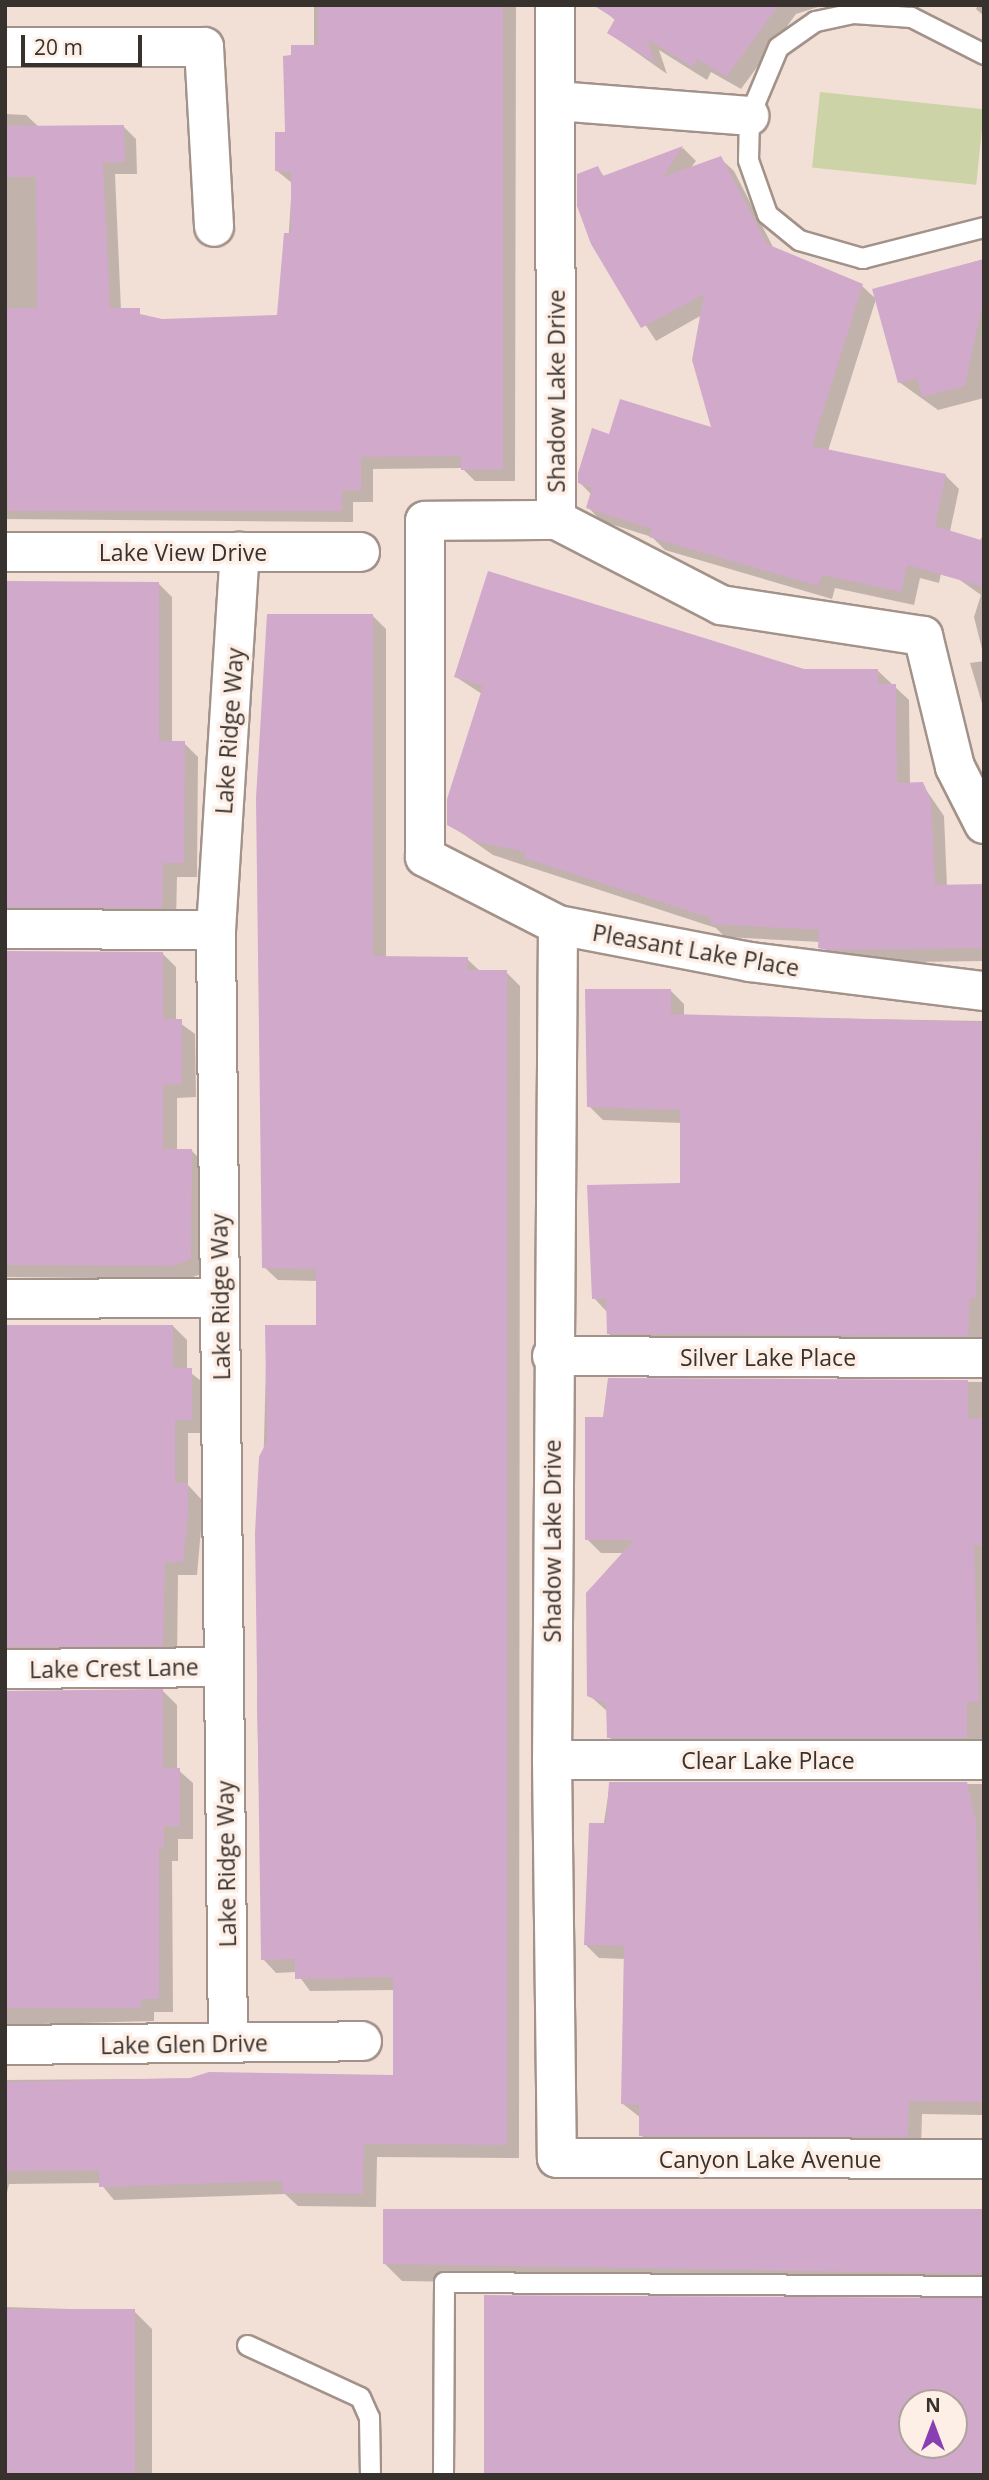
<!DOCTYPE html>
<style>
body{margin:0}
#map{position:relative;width:989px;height:2480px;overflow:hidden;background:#f2e0d6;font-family:"Open Sans",sans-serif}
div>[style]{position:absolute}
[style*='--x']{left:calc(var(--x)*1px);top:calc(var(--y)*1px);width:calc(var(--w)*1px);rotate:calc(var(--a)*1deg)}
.green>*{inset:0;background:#cbd3a7;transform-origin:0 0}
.shadow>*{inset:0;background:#0003}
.building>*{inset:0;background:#d0a9cb;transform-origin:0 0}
.roads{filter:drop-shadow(2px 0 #a39289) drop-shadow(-2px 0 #a39289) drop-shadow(0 2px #a39289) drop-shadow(0 -2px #a39289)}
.lane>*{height:19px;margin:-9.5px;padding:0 9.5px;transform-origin:9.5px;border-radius:9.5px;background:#fff}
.street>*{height:38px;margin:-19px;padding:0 19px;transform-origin:19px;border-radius:19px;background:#fff}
span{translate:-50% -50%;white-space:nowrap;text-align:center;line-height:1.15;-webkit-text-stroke:7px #fdeee6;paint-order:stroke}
.street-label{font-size:23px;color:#38322e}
.frame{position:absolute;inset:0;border:7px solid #38322e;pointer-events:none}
.north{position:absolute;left:898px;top:2389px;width:70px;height:70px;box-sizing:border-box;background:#fdeee6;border:2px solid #aea39c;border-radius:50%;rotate:0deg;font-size:19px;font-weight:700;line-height:28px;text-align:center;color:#38322e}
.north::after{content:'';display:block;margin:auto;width:24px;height:32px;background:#883fb1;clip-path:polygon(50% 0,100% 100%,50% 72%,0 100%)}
.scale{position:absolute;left:21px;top:35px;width:121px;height:32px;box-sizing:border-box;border:4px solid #38322e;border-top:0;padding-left:9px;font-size:21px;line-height:24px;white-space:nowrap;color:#38322e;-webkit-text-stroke:5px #fdeee6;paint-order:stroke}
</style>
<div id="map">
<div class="green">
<i style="left:820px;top:92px;width:165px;height:76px;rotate:6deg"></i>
</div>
<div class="shadow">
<i style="clip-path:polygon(314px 5px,516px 5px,515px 481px,475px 481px,462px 468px,373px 469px,373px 502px,353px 502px,353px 522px,5px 519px,5px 114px,26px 115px,39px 127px,124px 127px,136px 139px,137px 174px,115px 174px,121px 310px,162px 321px,278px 317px,284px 308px,292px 183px,277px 171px,314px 46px)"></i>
<i style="clip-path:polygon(824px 5px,796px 14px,741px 89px,711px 72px,707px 80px,659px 50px,667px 74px,609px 33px,616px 21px,599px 6px)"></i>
<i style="clip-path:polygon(978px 5px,984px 5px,984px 16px,976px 9px)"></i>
<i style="clip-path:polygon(683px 148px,696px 161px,690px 169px,720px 158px,734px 171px,774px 249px,862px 286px,876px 299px,828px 451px,945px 475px,959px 489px,939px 583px,920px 578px,914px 605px,835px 588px,832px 599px,665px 550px,652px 537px,601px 521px,588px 507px,592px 495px,580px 483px,610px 436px,714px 430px,702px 315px,656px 341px,592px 243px,597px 169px,605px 177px)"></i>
<i style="clip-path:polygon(984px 259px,984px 398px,938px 410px,899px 382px,875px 290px)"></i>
<i style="clip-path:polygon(984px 533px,984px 657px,974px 617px,981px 595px,960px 580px)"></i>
<i style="clip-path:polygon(158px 583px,172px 597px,172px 743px,184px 743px,198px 757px,197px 877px,177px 877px,176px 921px,5px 928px,5px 584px)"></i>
<i style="clip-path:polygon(372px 615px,386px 629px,386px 958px,467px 959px,481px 972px,506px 972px,520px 986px,519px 2158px,377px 2157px,376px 2207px,298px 2206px,285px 2194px,114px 2200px,100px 2183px,9px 2184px,5px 2201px,5px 2080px,395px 2077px,395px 1990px,310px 1991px,296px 1972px,276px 1973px,263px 1959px,257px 1705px,267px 1326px,317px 1326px,318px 1281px,278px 1280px,264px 1267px)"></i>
<i style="clip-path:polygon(984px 661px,984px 710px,970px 663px)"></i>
<i style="clip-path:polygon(877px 670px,909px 700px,910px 784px,922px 784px,944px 816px,947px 886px,984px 886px,984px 961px,843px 963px,834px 962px,820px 942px,725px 937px,716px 928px,493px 855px,449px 824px,482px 694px,456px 677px)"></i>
<i style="clip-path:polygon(5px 953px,162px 953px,176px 967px,176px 1020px,195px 1034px,196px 1097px,177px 1098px,177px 1150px,191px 1150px,205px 1164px,204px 1273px,187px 1279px,5px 1277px)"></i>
<i style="clip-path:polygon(670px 990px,684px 1004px,684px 1016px,984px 1021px,984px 1349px,623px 1348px,609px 1334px,608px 1313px,594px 1298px,682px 1184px,682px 1123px,603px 1120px,589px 1106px)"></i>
<i style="clip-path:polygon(5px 1326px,173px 1326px,187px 1340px,187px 1370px,205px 1384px,205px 1433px,188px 1433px,188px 1485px,201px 1499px,201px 1529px,197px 1575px,178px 1575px,177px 1659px,5px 1667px)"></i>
<i style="clip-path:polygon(609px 1380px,984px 1382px,984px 1751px,623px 1751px,609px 1737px,608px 1712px,589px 1695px,625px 1553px,601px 1553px,587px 1539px)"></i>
<i style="clip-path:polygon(163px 1691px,177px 1705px,177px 1769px,193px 1783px,193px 1839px,178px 1839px,178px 1861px,172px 1861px,173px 2012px,154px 2012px,154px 2021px,5px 2025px,5px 1693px)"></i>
<i style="clip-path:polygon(610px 1784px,984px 1784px,984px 2115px,922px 2114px,921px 2150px,654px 2149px,641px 2135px,641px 2118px,623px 2104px,625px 1959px,599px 1958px,585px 1944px)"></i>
<i style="clip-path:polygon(984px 2211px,984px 2290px,402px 2281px,385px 2264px)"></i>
<i style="clip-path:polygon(5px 2307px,134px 2311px,152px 2329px,152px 2475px,5px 2475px)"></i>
</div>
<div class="building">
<i style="clip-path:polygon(318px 5px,503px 5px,503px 469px,461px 470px,461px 456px,361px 457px,361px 490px,342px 490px,342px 511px,8px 511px,5px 308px,37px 308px,36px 177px,5px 177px,5px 126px,124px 125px,125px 162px,103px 162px,110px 308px,140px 308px,140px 314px,162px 319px,277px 315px,284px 233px,291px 233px,291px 172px,275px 171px,275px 132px,285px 132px,283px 56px,291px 55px,291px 45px,318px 45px)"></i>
<i style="clip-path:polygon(593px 5px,779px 5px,726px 77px,697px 59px,693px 67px,647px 39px,655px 63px,607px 33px,615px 19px)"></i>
<i style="clip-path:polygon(683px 146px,663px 177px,721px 156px,767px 244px,863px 284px,812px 446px,946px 474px,935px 526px,984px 541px,984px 587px,907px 565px,901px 592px,822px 575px,818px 586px,649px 537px,652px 529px,586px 508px,592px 488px,578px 483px,578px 473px,592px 428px,609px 434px,620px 399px,711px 427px,692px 360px,704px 294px,641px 328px,591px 244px,577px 206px,577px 174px,598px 166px,603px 176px)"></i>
<i style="clip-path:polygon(984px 259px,984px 296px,965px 386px,922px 397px,917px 378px,898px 383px,872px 289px)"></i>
<i style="clip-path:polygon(488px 571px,804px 669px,878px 669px,878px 684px,896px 684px,897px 783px,923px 782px,931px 801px,935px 885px,984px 884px,984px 948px,828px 950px,818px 948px,819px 930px,710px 924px,711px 918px,524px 858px,526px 852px,478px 842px,447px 825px,447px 799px,483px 686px,454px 677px)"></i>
<i style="clip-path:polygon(5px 581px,159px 582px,159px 741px,185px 741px,184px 863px,163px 863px,162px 908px,5px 907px)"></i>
<i style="clip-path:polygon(267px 614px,373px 614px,373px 956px,468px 957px,467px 970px,507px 970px,507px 2145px,364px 2144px,363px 2194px,282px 2193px,282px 2181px,99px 2187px,99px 2170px,7px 2171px,7px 2082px,190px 2078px,209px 2072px,393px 2075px,393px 1977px,295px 1979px,295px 1959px,261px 1960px,255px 1533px,259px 1457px,267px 1441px,265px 1325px,316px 1325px,316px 1269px,262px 1268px,256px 798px)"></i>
<i style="clip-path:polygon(5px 951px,163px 952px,163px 1019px,182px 1019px,182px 1084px,163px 1085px,163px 1149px,192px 1149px,191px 1259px,173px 1266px,5px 1265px)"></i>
<i style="clip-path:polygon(585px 989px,671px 989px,671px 1014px,984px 1022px,976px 1298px,970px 1298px,968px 1336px,607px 1334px,606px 1299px,592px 1299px,587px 1185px,680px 1183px,680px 1110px,587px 1107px)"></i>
<i style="clip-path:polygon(5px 1325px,173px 1325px,173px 1368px,192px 1368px,192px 1420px,175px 1420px,175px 1483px,188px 1483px,188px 1514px,183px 1562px,165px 1562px,163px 1646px,5px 1647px)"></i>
<i style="clip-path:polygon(608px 1378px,968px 1380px,968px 1418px,984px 1418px,984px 1545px,974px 1545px,979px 1702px,967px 1702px,967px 1738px,607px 1738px,606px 1704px,587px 1696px,586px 1593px,634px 1540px,585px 1540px,585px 1417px,603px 1417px)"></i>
<i style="clip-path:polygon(163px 1689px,163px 1768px,180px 1768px,180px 1826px,164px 1826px,164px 1848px,159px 1848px,159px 1999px,141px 1999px,141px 2008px,5px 2008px,5px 1691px)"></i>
<i style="clip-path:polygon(609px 1782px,967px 1782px,976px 1821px,984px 2102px,909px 2101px,908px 2137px,639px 2136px,639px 2105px,621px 2104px,624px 1946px,584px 1945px,589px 1823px,606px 1823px)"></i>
<i style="clip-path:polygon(383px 2209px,984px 2209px,984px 2274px,383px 2264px)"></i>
<i style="clip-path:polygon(evenodd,484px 2295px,984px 2298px,984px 2475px,484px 2475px,484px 2295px,912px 2403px,954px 2403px,954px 2445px,912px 2445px,912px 2403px)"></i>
<i style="left:135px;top:2309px;width:166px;height:130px;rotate:90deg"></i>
</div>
<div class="roads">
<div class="lane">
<i style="--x:984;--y:54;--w:82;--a:-153.1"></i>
<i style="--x:911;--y:17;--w:58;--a:-176.1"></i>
<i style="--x:853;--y:13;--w:39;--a:168"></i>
<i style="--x:815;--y:21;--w:45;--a:144.9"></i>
<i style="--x:778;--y:47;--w:75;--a:112.8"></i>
<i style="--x:749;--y:116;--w:44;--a:91.3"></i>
<i style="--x:748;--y:160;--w:57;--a:70.6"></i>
<i style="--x:767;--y:214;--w:41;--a:39.1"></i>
<i style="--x:799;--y:240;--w:66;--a:15.9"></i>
<i style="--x:862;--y:258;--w:126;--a:-14.3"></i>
<i style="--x:247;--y:2345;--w:124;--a:24.7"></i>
<i style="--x:360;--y:2397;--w:22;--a:66"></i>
<i style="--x:369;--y:2417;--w:58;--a:89"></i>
<i style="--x:443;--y:2475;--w:193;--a:-89.7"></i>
<i style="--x:444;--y:2282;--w:540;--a:0.42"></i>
</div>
<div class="street">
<i style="--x:555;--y:5;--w:515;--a:89.89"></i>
<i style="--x:5;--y:47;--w:199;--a:0"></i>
<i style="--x:204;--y:47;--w:180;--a:86.8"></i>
<i style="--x:556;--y:101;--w:194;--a:4.4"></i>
<i style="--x:5;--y:552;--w:355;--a:0"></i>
<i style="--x:984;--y:824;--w:64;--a:-117"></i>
<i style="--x:955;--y:767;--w:135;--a:-103.7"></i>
<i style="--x:923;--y:636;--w:204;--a:-171.3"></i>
<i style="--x:721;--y:605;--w:186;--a:-152.7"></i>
<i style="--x:556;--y:520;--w:131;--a:179.6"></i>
<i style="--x:425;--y:521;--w:336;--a:90"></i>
<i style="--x:425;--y:857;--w:149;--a:27.1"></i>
<i style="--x:558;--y:925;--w:196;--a:10.9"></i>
<i style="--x:750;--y:962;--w:236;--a:7.1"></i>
<i style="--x:558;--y:925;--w:835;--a:90.41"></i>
<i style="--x:552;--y:1760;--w:398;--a:89.3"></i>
<i style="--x:557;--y:2158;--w:427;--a:0.1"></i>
<i style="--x:5;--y:929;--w:211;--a:0.3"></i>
<i style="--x:5;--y:1299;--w:215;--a:-0.3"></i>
<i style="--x:552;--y:1356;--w:432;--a:0.3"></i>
<i style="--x:5;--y:1669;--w:219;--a:-0.5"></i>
<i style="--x:552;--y:1760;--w:432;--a:0"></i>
<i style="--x:228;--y:2043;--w:1113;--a:-90.62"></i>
<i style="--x:216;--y:930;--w:379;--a:-86.4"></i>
<i style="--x:5;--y:2045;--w:357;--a:-0.6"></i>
</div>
</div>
<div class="street-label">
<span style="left:556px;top:391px;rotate:-90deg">Shadow Lake Drive</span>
<span style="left:183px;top:552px">Lake View Drive</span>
<span style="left:229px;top:731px;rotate:-86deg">Lake Ridge Way</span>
<span style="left:696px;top:950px;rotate:10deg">Pleasant Lake Place</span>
<span style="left:220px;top:1297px;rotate:-91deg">Lake Ridge Way</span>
<span style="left:768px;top:1357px">Silver Lake Place</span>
<span style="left:552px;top:1541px;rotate:-90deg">Shadow Lake Drive</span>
<span style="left:114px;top:1668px;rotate:-1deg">Lake Crest Lane</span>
<span style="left:768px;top:1760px">Clear Lake Place</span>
<span style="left:226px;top:1864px;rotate:-91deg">Lake Ridge Way</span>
<span style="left:184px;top:2044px;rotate:-1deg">Lake Glen Drive</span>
<span style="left:770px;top:2159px">Canyon Lake Avenue</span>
</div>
<div class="frame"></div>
<div class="north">N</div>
<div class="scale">20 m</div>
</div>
